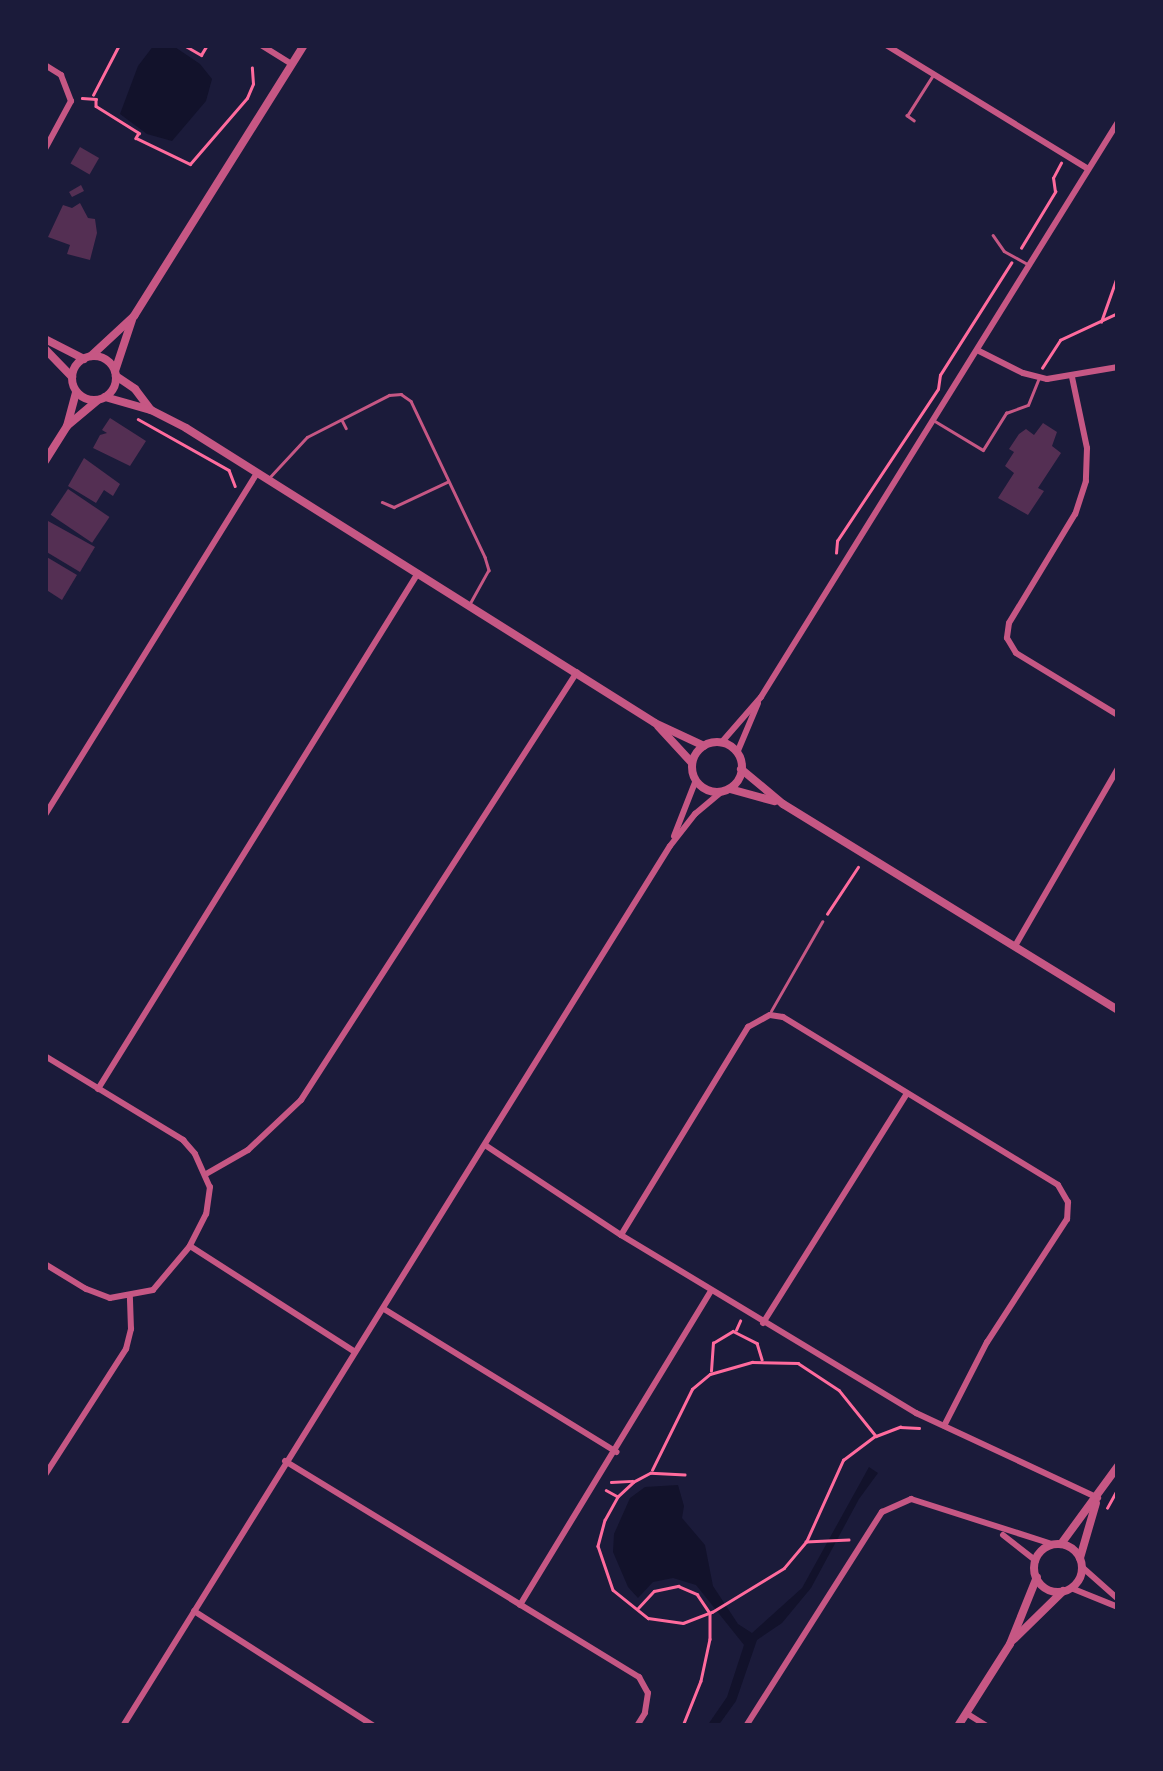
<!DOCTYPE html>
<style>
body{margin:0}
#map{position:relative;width:1163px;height:1771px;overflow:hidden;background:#1b1b3a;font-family:Jost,sans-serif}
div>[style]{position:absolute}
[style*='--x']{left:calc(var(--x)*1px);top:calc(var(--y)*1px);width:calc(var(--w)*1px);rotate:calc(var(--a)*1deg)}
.water>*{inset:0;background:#12122b}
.building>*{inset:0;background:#542f53;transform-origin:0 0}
.path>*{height:2.5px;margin:-1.25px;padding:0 1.25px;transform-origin:1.25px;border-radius:1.25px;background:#ff6b9d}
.service>*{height:2.5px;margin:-1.25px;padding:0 1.25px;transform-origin:1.25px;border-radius:1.25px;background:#c65784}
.minor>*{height:6px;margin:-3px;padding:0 3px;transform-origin:3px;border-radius:3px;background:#c65784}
.tertiary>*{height:8px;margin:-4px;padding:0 4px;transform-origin:4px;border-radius:4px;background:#c65784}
.tertiary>.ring{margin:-4px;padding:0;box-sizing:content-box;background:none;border:8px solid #c65784;border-radius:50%}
span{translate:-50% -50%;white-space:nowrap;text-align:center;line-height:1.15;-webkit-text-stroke:8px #1b1b3a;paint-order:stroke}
.frame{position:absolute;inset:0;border:48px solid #1b1b3a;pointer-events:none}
</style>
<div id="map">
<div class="water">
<i style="clip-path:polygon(154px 45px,172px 45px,200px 64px,212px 79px,206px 101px,172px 141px,147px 134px,120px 114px,138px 66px)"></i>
<i style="clip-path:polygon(869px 1467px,878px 1473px,859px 1499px,811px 1588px,782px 1623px,757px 1640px,736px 1701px,718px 1726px,707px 1726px,727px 1697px,744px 1645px,696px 1585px,673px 1578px,653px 1582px,638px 1598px,628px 1587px,613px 1552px,614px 1534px,630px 1498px,645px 1487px,678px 1485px,684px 1506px,682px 1518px,705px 1545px,713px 1586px,738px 1624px,752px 1633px,802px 1588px)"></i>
</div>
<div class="building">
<i style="left:80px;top:147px;width:22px;height:19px;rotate:30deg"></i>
<i style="clip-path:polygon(81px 185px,84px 191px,72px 197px,69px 192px)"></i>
<i style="clip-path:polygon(80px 203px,88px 218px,95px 219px,97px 233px,90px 260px,67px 254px,70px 245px,48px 237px,63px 205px,72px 208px)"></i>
<i style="clip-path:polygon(110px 418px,146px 441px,130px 466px,93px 448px,100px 435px,107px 433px,102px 430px)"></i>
<i style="clip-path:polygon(1043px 423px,1057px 432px,1052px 446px,1061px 453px,1038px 488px,1044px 491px,1028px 515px,998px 498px,1014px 473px,1005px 466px,1014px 452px,1009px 449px,1019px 434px,1026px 429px,1034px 435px)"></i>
<i style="clip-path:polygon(84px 458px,120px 484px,113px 496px,104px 490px,96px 503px,68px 486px)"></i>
<i style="left:68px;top:489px;width:50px;height:31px;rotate:34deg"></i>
<i style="clip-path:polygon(48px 521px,95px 547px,80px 572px,45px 551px)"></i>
<i style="clip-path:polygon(45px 556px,77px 575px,62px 600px,45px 589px)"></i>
</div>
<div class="path">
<i style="--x:184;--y:45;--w:20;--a:30"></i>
<i style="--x:201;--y:55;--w:12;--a:-59"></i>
<i style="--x:93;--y:95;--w:56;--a:-62.5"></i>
<i style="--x:82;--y:98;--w:14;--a:4"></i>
<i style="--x:96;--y:99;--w:7;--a:90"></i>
<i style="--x:96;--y:106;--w:51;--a:32.1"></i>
<i style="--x:139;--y:133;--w:6;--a:121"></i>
<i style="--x:136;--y:138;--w:60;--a:25.7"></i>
<i style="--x:190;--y:164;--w:87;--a:-49.2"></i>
<i style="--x:247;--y:98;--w:15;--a:-67"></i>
<i style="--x:253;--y:84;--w:16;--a:-94"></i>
<i style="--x:1118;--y:232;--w:37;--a:90"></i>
<i style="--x:1021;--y:248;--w:66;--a:-58.7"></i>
<i style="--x:1055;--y:192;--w:14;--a:-98"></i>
<i style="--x:1053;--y:178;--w:17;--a:-62"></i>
<i style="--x:1101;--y:322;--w:51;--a:-70.5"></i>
<i style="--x:1042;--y:368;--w:33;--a:-57"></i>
<i style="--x:1060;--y:340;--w:64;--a:-25"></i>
<i style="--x:138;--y:419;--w:104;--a:29.3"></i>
<i style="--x:229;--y:470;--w:17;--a:69"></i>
<i style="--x:836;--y:553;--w:12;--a:-85"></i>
<i style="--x:837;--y:541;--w:182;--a:-56.4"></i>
<i style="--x:938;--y:389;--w:14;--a:-82"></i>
<i style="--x:940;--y:375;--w:133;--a:-57.6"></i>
<i style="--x:827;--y:914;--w:56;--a:-56.6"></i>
<i style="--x:736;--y:1330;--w:10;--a:-66"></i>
<i style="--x:711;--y:1371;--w:28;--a:-86"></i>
<i style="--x:713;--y:1343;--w:23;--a:-31"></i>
<i style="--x:733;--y:1331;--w:27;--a:27"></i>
<i style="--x:757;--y:1343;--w:17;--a:73"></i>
<i style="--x:652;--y:1470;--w:90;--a:-63.7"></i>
<i style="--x:692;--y:1389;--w:23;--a:-40"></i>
<i style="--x:710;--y:1374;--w:44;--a:-15.9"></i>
<i style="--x:752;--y:1362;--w:46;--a:1.2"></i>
<i style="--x:798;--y:1363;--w:49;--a:33.4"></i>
<i style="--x:839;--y:1390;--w:59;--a:51.2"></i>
<i style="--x:876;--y:1436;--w:26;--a:-21"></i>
<i style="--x:900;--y:1427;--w:19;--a:3"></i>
<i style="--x:685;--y:1475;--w:34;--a:-177"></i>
<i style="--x:651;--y:1473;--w:19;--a:152"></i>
<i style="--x:634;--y:1482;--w:22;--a:137"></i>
<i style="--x:618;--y:1497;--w:26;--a:119"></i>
<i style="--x:605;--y:1520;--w:27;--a:105"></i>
<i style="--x:598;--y:1546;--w:46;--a:71.2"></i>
<i style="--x:613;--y:1590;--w:45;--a:38.7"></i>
<i style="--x:648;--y:1618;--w:35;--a:8"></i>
<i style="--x:683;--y:1623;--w:31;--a:-21"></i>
<i style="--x:712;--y:1612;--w:84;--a:-31.4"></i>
<i style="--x:784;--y:1568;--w:34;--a:-50"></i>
<i style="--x:611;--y:1482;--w:21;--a:-3"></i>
<i style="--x:606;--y:1490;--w:13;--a:29"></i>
<i style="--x:1107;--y:1508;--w:23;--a:-61"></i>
<i style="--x:849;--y:1540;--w:43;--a:177.3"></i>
<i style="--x:806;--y:1542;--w:90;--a:-65.7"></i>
<i style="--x:843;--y:1460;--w:39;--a:-37"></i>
<i style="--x:638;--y:1608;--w:23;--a:-47"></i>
<i style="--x:654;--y:1591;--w:25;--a:-12"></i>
<i style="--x:678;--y:1586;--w:21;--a:23"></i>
<i style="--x:697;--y:1594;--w:23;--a:56"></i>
<i style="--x:710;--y:1613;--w:26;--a:90"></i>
<i style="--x:710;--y:1639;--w:43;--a:102.1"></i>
<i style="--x:701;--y:1681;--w:48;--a:111.8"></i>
</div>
<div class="service">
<i style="--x:914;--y:121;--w:9;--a:-144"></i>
<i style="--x:907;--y:116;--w:49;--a:-57.6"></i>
<i style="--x:993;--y:235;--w:19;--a:55"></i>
<i style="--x:1004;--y:251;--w:29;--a:29"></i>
<i style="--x:342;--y:420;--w:9;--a:63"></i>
<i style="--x:935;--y:421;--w:56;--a:31.1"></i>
<i style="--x:983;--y:450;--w:44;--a:-58.1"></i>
<i style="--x:1006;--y:413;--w:23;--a:-20"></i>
<i style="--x:1028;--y:405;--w:29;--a:-68"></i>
<i style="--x:268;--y:479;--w:57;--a:-47.1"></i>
<i style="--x:307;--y:437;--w:92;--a:-27.1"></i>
<i style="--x:389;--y:395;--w:12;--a:-5"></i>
<i style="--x:401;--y:394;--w:12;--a:35"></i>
<i style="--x:411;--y:401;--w:173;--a:64.6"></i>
<i style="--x:485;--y:557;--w:14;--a:73"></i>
<i style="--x:489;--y:570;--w:38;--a:119"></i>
<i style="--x:382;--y:502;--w:13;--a:23"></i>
<i style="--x:394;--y:507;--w:59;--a:-25.3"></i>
<i style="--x:771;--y:1011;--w:103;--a:-60.2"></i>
</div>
<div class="minor">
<i style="--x:261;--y:45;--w:36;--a:32"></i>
<i style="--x:886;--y:45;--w:237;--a:31.5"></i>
<i style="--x:45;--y:65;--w:19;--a:32"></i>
<i style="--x:61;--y:75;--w:28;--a:69"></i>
<i style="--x:71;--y:101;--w:55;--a:118.4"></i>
<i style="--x:977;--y:350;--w:51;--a:26.6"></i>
<i style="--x:1023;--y:373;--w:25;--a:14"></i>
<i style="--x:1047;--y:379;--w:72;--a:-9.6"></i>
<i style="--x:1072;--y:377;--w:73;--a:78.1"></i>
<i style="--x:1087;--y:448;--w:33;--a:92"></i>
<i style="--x:1086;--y:481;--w:35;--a:108"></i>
<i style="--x:1075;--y:514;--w:127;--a:121.2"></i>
<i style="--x:1009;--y:623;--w:15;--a:98"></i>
<i style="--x:1007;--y:638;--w:17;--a:59"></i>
<i style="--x:1016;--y:653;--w:119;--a:31.3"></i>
<i style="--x:721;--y:743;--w:61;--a:-49"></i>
<i style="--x:761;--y:697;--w:677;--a:-58.17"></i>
<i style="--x:737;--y:753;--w:54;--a:-67.2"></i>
<i style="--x:45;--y:815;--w:402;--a:-58.2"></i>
<i style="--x:674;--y:836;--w:60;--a:-68.6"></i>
<i style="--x:1015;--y:946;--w:206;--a:-59.9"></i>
<i style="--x:45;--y:1056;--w:162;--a:31.3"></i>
<i style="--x:183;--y:1140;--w:18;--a:49"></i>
<i style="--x:195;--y:1154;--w:36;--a:66"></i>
<i style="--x:210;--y:1187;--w:27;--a:98"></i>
<i style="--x:206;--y:1214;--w:36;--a:117"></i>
<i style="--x:190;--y:1246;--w:57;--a:130.1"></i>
<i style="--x:153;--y:1290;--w:44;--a:169.5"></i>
<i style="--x:110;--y:1298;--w:26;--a:-159"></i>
<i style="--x:86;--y:1289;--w:48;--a:-148.6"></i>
<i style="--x:98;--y:1089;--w:607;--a:-58.19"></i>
<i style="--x:485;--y:1145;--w:163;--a:33.5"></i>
<i style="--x:621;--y:1235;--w:345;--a:31.1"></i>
<i style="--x:916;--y:1413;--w:201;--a:25"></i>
<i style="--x:206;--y:1174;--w:48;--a:-29.7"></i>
<i style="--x:248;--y:1150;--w:73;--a:-43.3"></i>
<i style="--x:301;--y:1100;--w:509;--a:-57.18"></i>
<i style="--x:621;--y:1235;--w:244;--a:-58.6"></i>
<i style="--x:748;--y:1027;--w:25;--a:-29"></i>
<i style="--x:770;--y:1015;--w:13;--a:9"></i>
<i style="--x:783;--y:1017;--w:322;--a:31.4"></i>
<i style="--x:1058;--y:1185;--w:20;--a:60"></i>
<i style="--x:1068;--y:1202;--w:17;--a:93"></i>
<i style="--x:1067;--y:1219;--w:147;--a:123"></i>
<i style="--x:987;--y:1342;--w:94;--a:117.1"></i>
<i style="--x:190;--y:1246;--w:196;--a:32.7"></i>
<i style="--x:384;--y:1309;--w:273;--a:31.6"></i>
<i style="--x:763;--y:1323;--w:271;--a:-57.9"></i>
<i style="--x:285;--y:1461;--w:415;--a:31.4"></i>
<i style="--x:639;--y:1677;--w:18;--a:61"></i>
<i style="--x:648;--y:1693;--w:20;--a:99"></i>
<i style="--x:645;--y:1713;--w:15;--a:122"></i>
<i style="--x:45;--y:1475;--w:150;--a:-57.3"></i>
<i style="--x:126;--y:1349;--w:21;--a:-76"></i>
<i style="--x:131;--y:1329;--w:32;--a:-92"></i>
<i style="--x:1003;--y:1535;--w:42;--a:38.2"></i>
<i style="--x:1082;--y:1567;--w:48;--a:41.6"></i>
<i style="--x:1071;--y:1588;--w:51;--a:22"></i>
<i style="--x:520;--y:1605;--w:368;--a:-58.7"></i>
<i style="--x:194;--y:1611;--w:214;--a:32.6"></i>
<i style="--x:966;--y:1713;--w:25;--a:32"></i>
<i style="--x:123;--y:1726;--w:1036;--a:-58.14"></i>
<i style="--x:670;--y:846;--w:41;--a:-52"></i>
<i style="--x:695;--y:814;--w:34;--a:-40"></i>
<i style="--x:746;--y:1726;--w:254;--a:-57.6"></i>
<i style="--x:882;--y:1512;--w:32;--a:-24"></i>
<i style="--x:911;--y:1499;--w:148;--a:17.7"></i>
</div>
<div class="tertiary">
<i style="--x:45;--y:339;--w:44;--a:27.1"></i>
<i style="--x:45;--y:349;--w:39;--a:46"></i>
<i style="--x:91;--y:356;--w:59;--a:-42.9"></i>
<i style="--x:134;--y:316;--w:320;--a:-57.9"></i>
<i class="ring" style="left:72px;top:356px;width:36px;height:36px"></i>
<i style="--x:115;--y:371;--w:54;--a:-71.6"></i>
<i style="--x:116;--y:376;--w:23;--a:34"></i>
<i style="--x:135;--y:389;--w:26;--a:53"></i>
<i style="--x:105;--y:397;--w:48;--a:15.8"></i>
<i style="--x:151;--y:410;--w:39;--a:27"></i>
<i style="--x:186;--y:428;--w:554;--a:32.17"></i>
<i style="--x:655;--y:723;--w:54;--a:25.1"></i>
<i style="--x:67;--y:426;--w:35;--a:-75"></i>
<i style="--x:45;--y:461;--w:41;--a:-57.8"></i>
<i style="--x:67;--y:426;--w:39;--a:-40"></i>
<i style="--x:658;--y:726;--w:50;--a:47.4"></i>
<i class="ring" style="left:692px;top:742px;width:42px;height:42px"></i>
<i style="--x:741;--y:769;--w:55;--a:39.8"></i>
<i style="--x:783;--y:804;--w:393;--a:31.6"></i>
<i style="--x:730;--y:789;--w:46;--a:15.3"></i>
<i style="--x:1061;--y:1544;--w:97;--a:-53.8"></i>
<i class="ring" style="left:1034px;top:1544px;width:40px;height:40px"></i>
<i style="--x:1080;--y:1558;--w:57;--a:-73.8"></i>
<i style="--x:1013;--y:1640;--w:70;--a:-44.4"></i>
<i style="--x:958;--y:1726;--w:97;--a:-57.6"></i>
<i style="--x:1010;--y:1644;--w:72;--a:-68.1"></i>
</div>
<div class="frame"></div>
</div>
